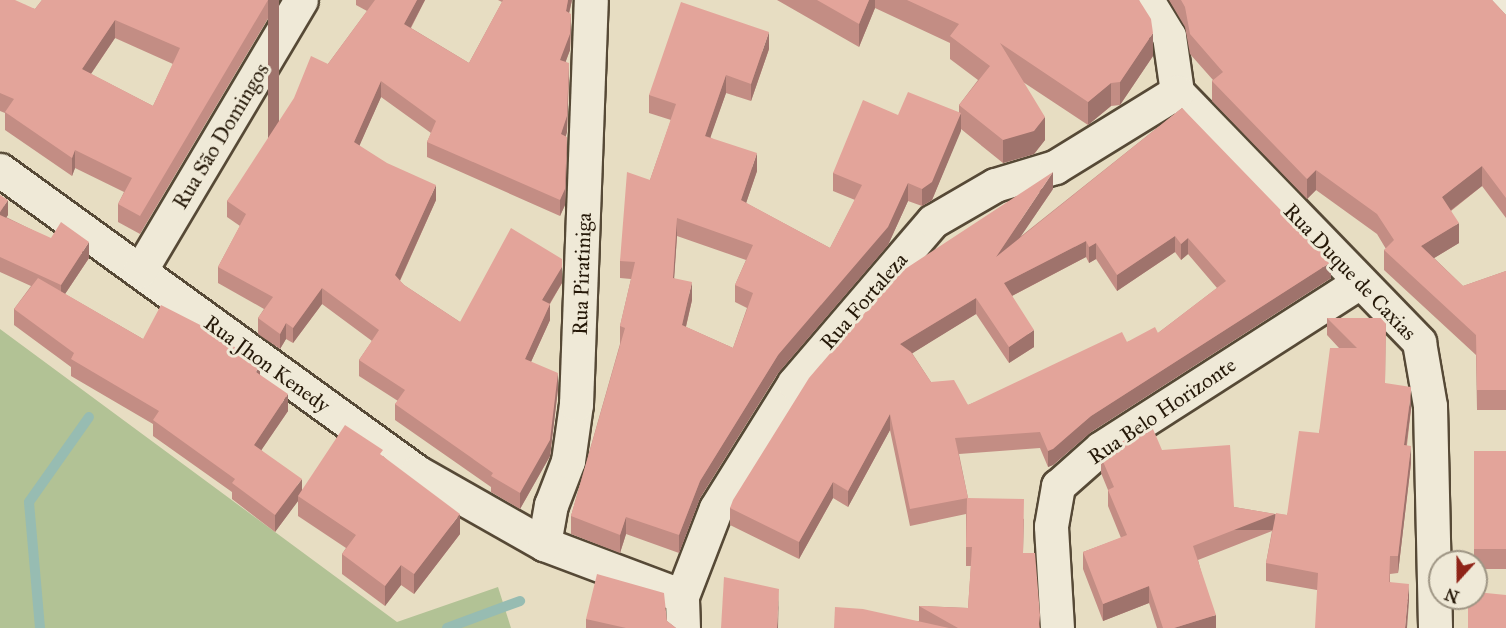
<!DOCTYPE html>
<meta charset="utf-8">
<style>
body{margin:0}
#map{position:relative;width:1506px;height:628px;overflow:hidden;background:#e7ddc2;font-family:"IM FELL Great Primer",serif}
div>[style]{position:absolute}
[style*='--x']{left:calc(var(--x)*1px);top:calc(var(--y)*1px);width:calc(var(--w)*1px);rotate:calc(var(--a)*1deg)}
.green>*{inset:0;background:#b2c295}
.stream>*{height:10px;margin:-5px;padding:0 5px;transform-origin:5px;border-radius:5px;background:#97bcb2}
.roads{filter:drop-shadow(2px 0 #564936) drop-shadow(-2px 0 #564936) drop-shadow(0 2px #564936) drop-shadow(0 -2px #564936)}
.minor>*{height:33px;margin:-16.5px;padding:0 16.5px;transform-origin:16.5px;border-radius:16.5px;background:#efe9d7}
.wall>*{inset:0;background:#c38d84;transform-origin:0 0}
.shaded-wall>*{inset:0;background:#9f736c;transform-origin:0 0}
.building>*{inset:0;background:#e3a49a;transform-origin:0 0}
span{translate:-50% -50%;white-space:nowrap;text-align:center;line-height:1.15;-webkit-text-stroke:6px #efe9d7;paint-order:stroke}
.street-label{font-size:21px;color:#251808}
.north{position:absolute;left:1428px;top:550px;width:60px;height:60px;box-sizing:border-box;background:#efe9d7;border:2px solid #9e9584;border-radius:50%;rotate:201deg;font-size:16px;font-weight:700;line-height:24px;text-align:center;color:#251808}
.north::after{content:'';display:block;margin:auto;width:21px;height:27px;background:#8f2418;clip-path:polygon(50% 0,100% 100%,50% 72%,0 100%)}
</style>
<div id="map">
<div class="green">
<i style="clip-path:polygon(0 329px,397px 622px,498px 587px,511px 628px,0 628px)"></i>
</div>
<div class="stream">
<i style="--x:40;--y:628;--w:126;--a:-95"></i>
<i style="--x:29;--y:502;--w:104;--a:-54.8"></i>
<i style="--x:447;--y:628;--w:78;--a:-20.3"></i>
</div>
<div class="roads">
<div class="minor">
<i style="--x:1147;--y:0;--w:42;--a:58.6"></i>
<i style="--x:1169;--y:36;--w:57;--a:81.9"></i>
<i style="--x:1177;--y:92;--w:348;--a:45.9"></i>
<i style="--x:1419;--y:342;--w:65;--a:80.2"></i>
<i style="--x:1430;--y:406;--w:222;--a:88.7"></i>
<i style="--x:1503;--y:0;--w:4;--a:45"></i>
<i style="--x:0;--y:170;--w:515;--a:35.91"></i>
<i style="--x:417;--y:472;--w:146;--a:29.6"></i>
<i style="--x:544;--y:544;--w:147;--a:20.6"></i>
<i style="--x:140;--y:271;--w:315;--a:-59.3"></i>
<i style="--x:544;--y:544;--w:40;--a:-80"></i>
<i style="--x:551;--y:505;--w:47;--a:-68.9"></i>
<i style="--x:568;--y:461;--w:58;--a:-82"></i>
<i style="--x:576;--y:404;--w:404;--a:-87.9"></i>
<i style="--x:683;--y:628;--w:32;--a:-92"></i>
<i style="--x:682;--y:596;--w:94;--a:-68.9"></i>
<i style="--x:716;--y:508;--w:147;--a:-58"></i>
<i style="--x:794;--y:383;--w:213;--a:-49.4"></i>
<i style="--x:933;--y:221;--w:72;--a:-30.1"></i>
<i style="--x:995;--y:185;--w:63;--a:-16.7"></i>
<i style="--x:1055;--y:167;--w:143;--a:-31.6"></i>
<i style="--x:1057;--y:628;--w:102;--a:-93.4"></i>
<i style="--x:1051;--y:526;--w:41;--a:-80.1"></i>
<i style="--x:1058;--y:486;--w:57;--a:-41.5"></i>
<i style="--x:1101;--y:448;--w:305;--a:-32.7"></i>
</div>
</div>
<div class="wall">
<i style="clip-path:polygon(evenodd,0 0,35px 9px,42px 0,279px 0,140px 234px,118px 222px,118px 204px,124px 192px,75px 168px,72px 176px,5px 130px,5px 113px,0 111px,0 0,115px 38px,173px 64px,153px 106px,91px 74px,115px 38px)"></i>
<i style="clip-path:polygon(356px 0,425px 0,411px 28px,469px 63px,502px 2px,498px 0,572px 0,569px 13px,571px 30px,570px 50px,566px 61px,569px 79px,567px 132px,566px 136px,567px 153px,565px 205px,560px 216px,427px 157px,427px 142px,431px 133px,381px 97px,359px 146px,436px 200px,400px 281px,404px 285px,460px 322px,562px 283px,550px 304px,550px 320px,531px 362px,558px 389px,550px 456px,520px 509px,491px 492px,491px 487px,395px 420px,395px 404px,398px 401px,359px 376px,359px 360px,372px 341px,322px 304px,293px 343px,286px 339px,280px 349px,258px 334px,258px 318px,264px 309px,218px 283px,218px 267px,240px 226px,227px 217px,227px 201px,367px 11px,356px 5px)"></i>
<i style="clip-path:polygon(evenodd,777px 0,1139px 0,1153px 56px,1120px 105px,1111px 106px,1088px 125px,1023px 82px,1045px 140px,1034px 154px,1003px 163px,961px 129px,932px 200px,922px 206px,908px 201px,888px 245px,778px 373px,700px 498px,679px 553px,626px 534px,620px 553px,571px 534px,571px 516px,620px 344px,620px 326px,631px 279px,620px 278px,620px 261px,650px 180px,671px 120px,649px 113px,649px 95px,769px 49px,751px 101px,726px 93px,710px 137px,757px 171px,746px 203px,830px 248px,855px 200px,833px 191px,833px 173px,898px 115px,959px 113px,959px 105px,978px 80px,950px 59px,950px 43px,875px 8px,859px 47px,777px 0,677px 236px,746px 260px,735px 285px,735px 302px,747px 308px,733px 348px,686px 327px,692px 300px,674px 278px,677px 236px)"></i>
<i style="clip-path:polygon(1169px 0,1492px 0,1506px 15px,1506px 218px,1482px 186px,1451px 211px,1459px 243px,1434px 258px,1463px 286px,1506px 271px,1506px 410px,1477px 410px,1476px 355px,1384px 270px,1384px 250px,1386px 249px,1377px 234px,1316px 190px,1307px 199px,1212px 101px,1212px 81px,1213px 80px,1190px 54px,1185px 27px)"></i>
<i style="clip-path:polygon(evenodd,1182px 108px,1331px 278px,1091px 432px,1053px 465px,1048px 467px,1040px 448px,959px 454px,968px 498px,1024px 519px,1023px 553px,1040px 628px,834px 628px,919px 621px,919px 606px,968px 608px,971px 566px,966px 566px,966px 514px,910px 526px,890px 430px,848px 507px,833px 498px,799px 559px,730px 525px,730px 508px,1053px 189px,1020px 237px,1182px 108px,1175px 252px,1181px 260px,1188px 254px,1217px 288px,1158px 333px,1127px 342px,968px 405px,931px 382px,912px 353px,976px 314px,1009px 363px,1034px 347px,1012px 296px,1086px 257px,1089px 263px,1096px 259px,1117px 291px,1175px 252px)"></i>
<i style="clip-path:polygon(0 195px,8px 215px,6px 217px,89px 258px,65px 294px,143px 339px,260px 375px,288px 411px,261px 450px,302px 490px,383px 456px,460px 534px,414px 594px,401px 585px,385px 606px,342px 574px,342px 554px,346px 548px,298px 516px,298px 501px,275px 532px,232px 499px,232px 492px,153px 436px,153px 424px,71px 376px,71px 367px,14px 325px,14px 309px,31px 286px,0 272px)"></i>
<i style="clip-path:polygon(1327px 318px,1386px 318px,1385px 383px,1411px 409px,1407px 445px,1411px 463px,1398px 573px,1390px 574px,1390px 582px,1409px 601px,1317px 590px,1266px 581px,1266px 563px,1272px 531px,1198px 560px,1216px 628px,1157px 628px,1149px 603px,1103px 621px,1083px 569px,1083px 552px,1121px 538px,1108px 506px,1108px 490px,1101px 473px,1101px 457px,1162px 450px,1234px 507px,1275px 514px,1287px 515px,1319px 433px,1339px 348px,1327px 335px)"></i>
<i style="left:1506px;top:451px;width:118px;height:32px;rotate:90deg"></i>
<i style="clip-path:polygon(586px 619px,667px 621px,676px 628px,586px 628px)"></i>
</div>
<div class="shaded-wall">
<i style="left:268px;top:0;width:11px;height:251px"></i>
<i style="clip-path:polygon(417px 0,425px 0,404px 40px,404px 24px)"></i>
<i style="clip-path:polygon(568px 0,572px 0,566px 27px,566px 11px)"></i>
<i style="clip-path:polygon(869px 0,875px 0,875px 8px,859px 47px,859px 24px)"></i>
<i style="clip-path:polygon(571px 14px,570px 50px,560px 76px,560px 60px)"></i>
<i style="clip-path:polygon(115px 20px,115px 38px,82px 87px,82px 69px)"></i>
<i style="clip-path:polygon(769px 32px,769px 49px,751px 101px,751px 84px)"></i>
<i style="clip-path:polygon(1153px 33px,1153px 56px,1120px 105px,1120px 82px)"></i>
<i style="clip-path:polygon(569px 63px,567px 132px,561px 150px,561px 134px)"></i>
<i style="clip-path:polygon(726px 75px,726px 93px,705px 153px,705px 136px)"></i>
<i style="clip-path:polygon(381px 81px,381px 97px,354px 158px,354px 142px)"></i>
<i style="clip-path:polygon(1111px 83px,1111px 106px,1088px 125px,1088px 102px)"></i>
<i style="clip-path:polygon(961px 113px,961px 131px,932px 200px,922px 206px,922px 189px)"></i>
<i style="clip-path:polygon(1045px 117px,1045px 140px,1034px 154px,1003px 163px,1003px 140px)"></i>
<i style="clip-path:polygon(567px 137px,565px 205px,560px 216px,560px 200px)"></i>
<i style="clip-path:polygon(75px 150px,75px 168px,72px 176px,72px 158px)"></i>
<i style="clip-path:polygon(757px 153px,757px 171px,741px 218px,741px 200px)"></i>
<i style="clip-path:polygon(1482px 166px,1482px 186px,1442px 217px,1442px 197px)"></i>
<i style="clip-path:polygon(1316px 170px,1316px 190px,1307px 199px,1307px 179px)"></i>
<i style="clip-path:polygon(1053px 172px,1053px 189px,996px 273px,996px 257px)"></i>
<i style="clip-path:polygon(908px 183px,908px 201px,888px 245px,778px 373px,700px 498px,679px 553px,679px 535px,700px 481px,778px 355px)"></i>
<i style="clip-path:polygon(436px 185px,436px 200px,395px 291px,395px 275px)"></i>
<i style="clip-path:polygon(8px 200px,8px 215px,0 227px,0 212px)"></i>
<i style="clip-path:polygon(677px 218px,677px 236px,673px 296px,673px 278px)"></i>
<i style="clip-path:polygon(1459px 223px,1459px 243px,1421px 266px,1421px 246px)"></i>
<i style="clip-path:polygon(1175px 236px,1175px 252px,1117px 291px,1117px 275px)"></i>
<i style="clip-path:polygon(1188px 238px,1188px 254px,1181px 260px,1181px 244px)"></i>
<i style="clip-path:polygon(1086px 241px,1086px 257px,1004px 300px,1004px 283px)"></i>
<i style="clip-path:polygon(89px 242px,89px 258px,61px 300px,61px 285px)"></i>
<i style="clip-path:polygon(1096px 243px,1096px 259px,1089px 263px,1089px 247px)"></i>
<i style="clip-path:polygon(562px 259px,562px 283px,542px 316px,542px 300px)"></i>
<i style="clip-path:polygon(1331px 262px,1331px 278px,1091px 432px,1053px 465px,1048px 467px,1048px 451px,1091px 416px)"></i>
<i style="clip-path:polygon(692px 282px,692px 300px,682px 343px,682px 325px)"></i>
<i style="clip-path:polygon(322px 288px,322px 304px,293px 343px,293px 328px)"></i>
<i style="clip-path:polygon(976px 298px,976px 314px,900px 361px,900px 344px)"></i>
<i style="clip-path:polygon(550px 304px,550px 320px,525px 375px,525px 359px)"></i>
<i style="clip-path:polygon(286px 323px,286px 339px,280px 349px,280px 334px)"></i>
<i style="clip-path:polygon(1034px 330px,1034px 347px,1009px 363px,1009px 347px)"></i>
<i style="clip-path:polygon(260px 365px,260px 381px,256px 372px)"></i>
<i style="clip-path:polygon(558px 373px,558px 389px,550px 456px,520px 509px,520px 493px)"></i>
<i style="clip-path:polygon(1411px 392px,1411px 409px,1404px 462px,1404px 445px)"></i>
<i style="clip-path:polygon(288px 394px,288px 411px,254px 461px,254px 445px)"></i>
<i style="clip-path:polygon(890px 414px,890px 430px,848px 507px,848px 491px)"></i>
<i style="clip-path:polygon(1411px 446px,1411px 463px,1398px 573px,1398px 556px)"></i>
<i style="clip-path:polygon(302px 479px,302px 496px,298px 496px,298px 501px,275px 532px,275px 515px)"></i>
<i style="clip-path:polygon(833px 482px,833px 498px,799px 559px,799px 542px)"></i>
<i style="clip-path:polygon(460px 514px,460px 534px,414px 594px,414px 574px)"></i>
<i style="left:1275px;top:514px;width:16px;height:88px;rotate:90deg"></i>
<i style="clip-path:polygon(626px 517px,626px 534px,620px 553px,620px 535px)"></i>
<i style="clip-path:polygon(401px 565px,401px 585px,385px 606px,385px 586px)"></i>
<i style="clip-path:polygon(1409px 584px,1409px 601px,1407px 628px,1405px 628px)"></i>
<i style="clip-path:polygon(1149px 586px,1149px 603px,1103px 621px,1103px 604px)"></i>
<i style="clip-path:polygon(779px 589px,778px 628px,777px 628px)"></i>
<i style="clip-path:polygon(1216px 615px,1216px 628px,1174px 628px)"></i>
</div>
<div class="building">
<i style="clip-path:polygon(evenodd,0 0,15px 0,35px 9px,42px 0,268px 0,140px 216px,118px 204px,132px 178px,75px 150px,72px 158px,5px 112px,14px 99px,0 93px,0 0,115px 20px,180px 48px,153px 106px,82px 69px,115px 20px)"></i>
<i style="clip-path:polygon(375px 0,417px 0,404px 24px,469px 63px,503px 0,568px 0,566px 11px,571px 14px,570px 34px,560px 60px,569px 63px,567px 116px,561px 134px,567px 137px,565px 189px,560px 200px,427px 142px,436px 121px,381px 81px,354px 142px,387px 163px,436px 185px,395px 275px,404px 285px,460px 322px,511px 228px,562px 259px,562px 267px,542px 300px,550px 304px,525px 359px,558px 373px,550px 440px,520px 493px,491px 476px,493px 473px,395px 404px,405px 390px,359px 360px,379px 330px,322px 288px,293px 328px,286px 323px,280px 334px,258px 318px,273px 297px,218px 267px,246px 214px,227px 201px,294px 98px,311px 56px,328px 64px)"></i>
<i style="clip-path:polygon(817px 0,869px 0,859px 24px)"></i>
<i style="clip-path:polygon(907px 0,1139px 0,1151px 19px,1153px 33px,1120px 82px,1111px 83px,1088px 102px,1000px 43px,1045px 117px,1034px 131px,1003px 140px,959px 105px,990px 66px,950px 36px,959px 24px)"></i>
<i style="clip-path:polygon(1181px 0,1492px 0,1506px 15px,1506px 198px,1482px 166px,1442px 197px,1459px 223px,1421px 246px,1463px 286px,1506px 271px,1506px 390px,1477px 390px,1476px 335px,1384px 250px,1394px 240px,1377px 214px,1316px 170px,1307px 179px,1212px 81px,1223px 72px,1190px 34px,1185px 7px)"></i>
<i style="clip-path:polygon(evenodd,681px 2px,769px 32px,751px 84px,726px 75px,705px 136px,757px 153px,741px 200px,830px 248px,862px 185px,833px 173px,863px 100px,898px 115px,908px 92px,961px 113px,932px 182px,922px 189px,908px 183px,888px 227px,778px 355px,700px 481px,679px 535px,626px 517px,620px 535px,571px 516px,625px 328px,620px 326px,635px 262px,620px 261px,627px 172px,650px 180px,676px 104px,649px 95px,681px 2px,677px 218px,753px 245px,735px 285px,753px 293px,733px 348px,682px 325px,692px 282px,673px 278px,677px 218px)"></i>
<i style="clip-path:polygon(evenodd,1182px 108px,1331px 262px,1091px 416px,1053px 449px,1048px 451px,1040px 432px,955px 438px,968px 498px,910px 509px,890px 414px,848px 491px,833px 482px,799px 542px,730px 508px,733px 500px,809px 378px,899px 273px,1053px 172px,996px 257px,1182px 108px,1175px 236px,1181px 244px,1188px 238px,1226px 281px,1158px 333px,1155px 327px,1127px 342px,1122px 332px,968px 405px,954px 380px,931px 382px,911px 352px,900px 344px,976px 298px,1009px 347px,1034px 330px,1004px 283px,1086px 241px,1089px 247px,1096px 243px,1117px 275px,1175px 236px)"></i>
<i style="clip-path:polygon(0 195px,8px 200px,0 212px)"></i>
<i style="clip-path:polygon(0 215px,51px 238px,61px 222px,89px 242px,61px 285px,0 257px)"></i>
<i style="clip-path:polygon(38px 278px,143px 339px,161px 305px,212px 331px,260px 365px,256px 372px,288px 394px,254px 445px,302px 479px,275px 515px,232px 483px,235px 479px,153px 420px,159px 411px,71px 359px,74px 353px,14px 309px)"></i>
<i style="clip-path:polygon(1327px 318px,1386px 318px,1385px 383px,1411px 387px,1411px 392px,1404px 445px,1411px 446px,1398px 556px,1390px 556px,1389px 582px,1409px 584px,1405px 628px,1315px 628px,1318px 573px,1266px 563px,1276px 513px,1287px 515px,1299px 431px,1319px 433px,1330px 348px,1357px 348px)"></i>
<i style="clip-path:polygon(1150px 422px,1162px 450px,1230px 445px,1234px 507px,1275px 514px,1193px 546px,1216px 615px,1174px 628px,1163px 628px,1149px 586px,1103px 604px,1083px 552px,1127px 535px,1108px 490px,1114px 487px,1101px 457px)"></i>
<i style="clip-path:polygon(345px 425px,383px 450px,380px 454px,460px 514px,414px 574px,401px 565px,385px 586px,342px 554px,356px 535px,298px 496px)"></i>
<i style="left:1506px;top:451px;width:98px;height:32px;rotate:90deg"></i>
<i style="clip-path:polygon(967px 498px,1024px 499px,1023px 553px,1035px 553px,1040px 615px,1039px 628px,958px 628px,919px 606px,968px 608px,972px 547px,966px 547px)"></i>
<i style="clip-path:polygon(597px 574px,664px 593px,667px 621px,676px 628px,626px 628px,586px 619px)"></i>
<i style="clip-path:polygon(724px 577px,779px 589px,777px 628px,721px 628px)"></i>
<i style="clip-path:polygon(1476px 592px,1506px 595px,1506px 628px,1468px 628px,1468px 598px,1476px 598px)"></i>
<i style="clip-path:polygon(835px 607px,863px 609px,949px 628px,834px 628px)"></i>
</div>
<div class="street-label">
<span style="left:221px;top:136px;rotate:-59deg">Rua São Domingos</span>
<span style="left:1350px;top:272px;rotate:46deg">Rua Duque de Caxias</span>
<span style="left:582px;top:274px;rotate:-88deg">Rua Piratiniga</span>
<span style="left:864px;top:301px;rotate:-49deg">Rua Fortaleza</span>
<span style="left:267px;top:364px;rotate:36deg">Rua Jhon Kenedy</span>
<span style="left:1162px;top:411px;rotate:-34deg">Rua Belo Horizonte</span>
</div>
<div class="north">N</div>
</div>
